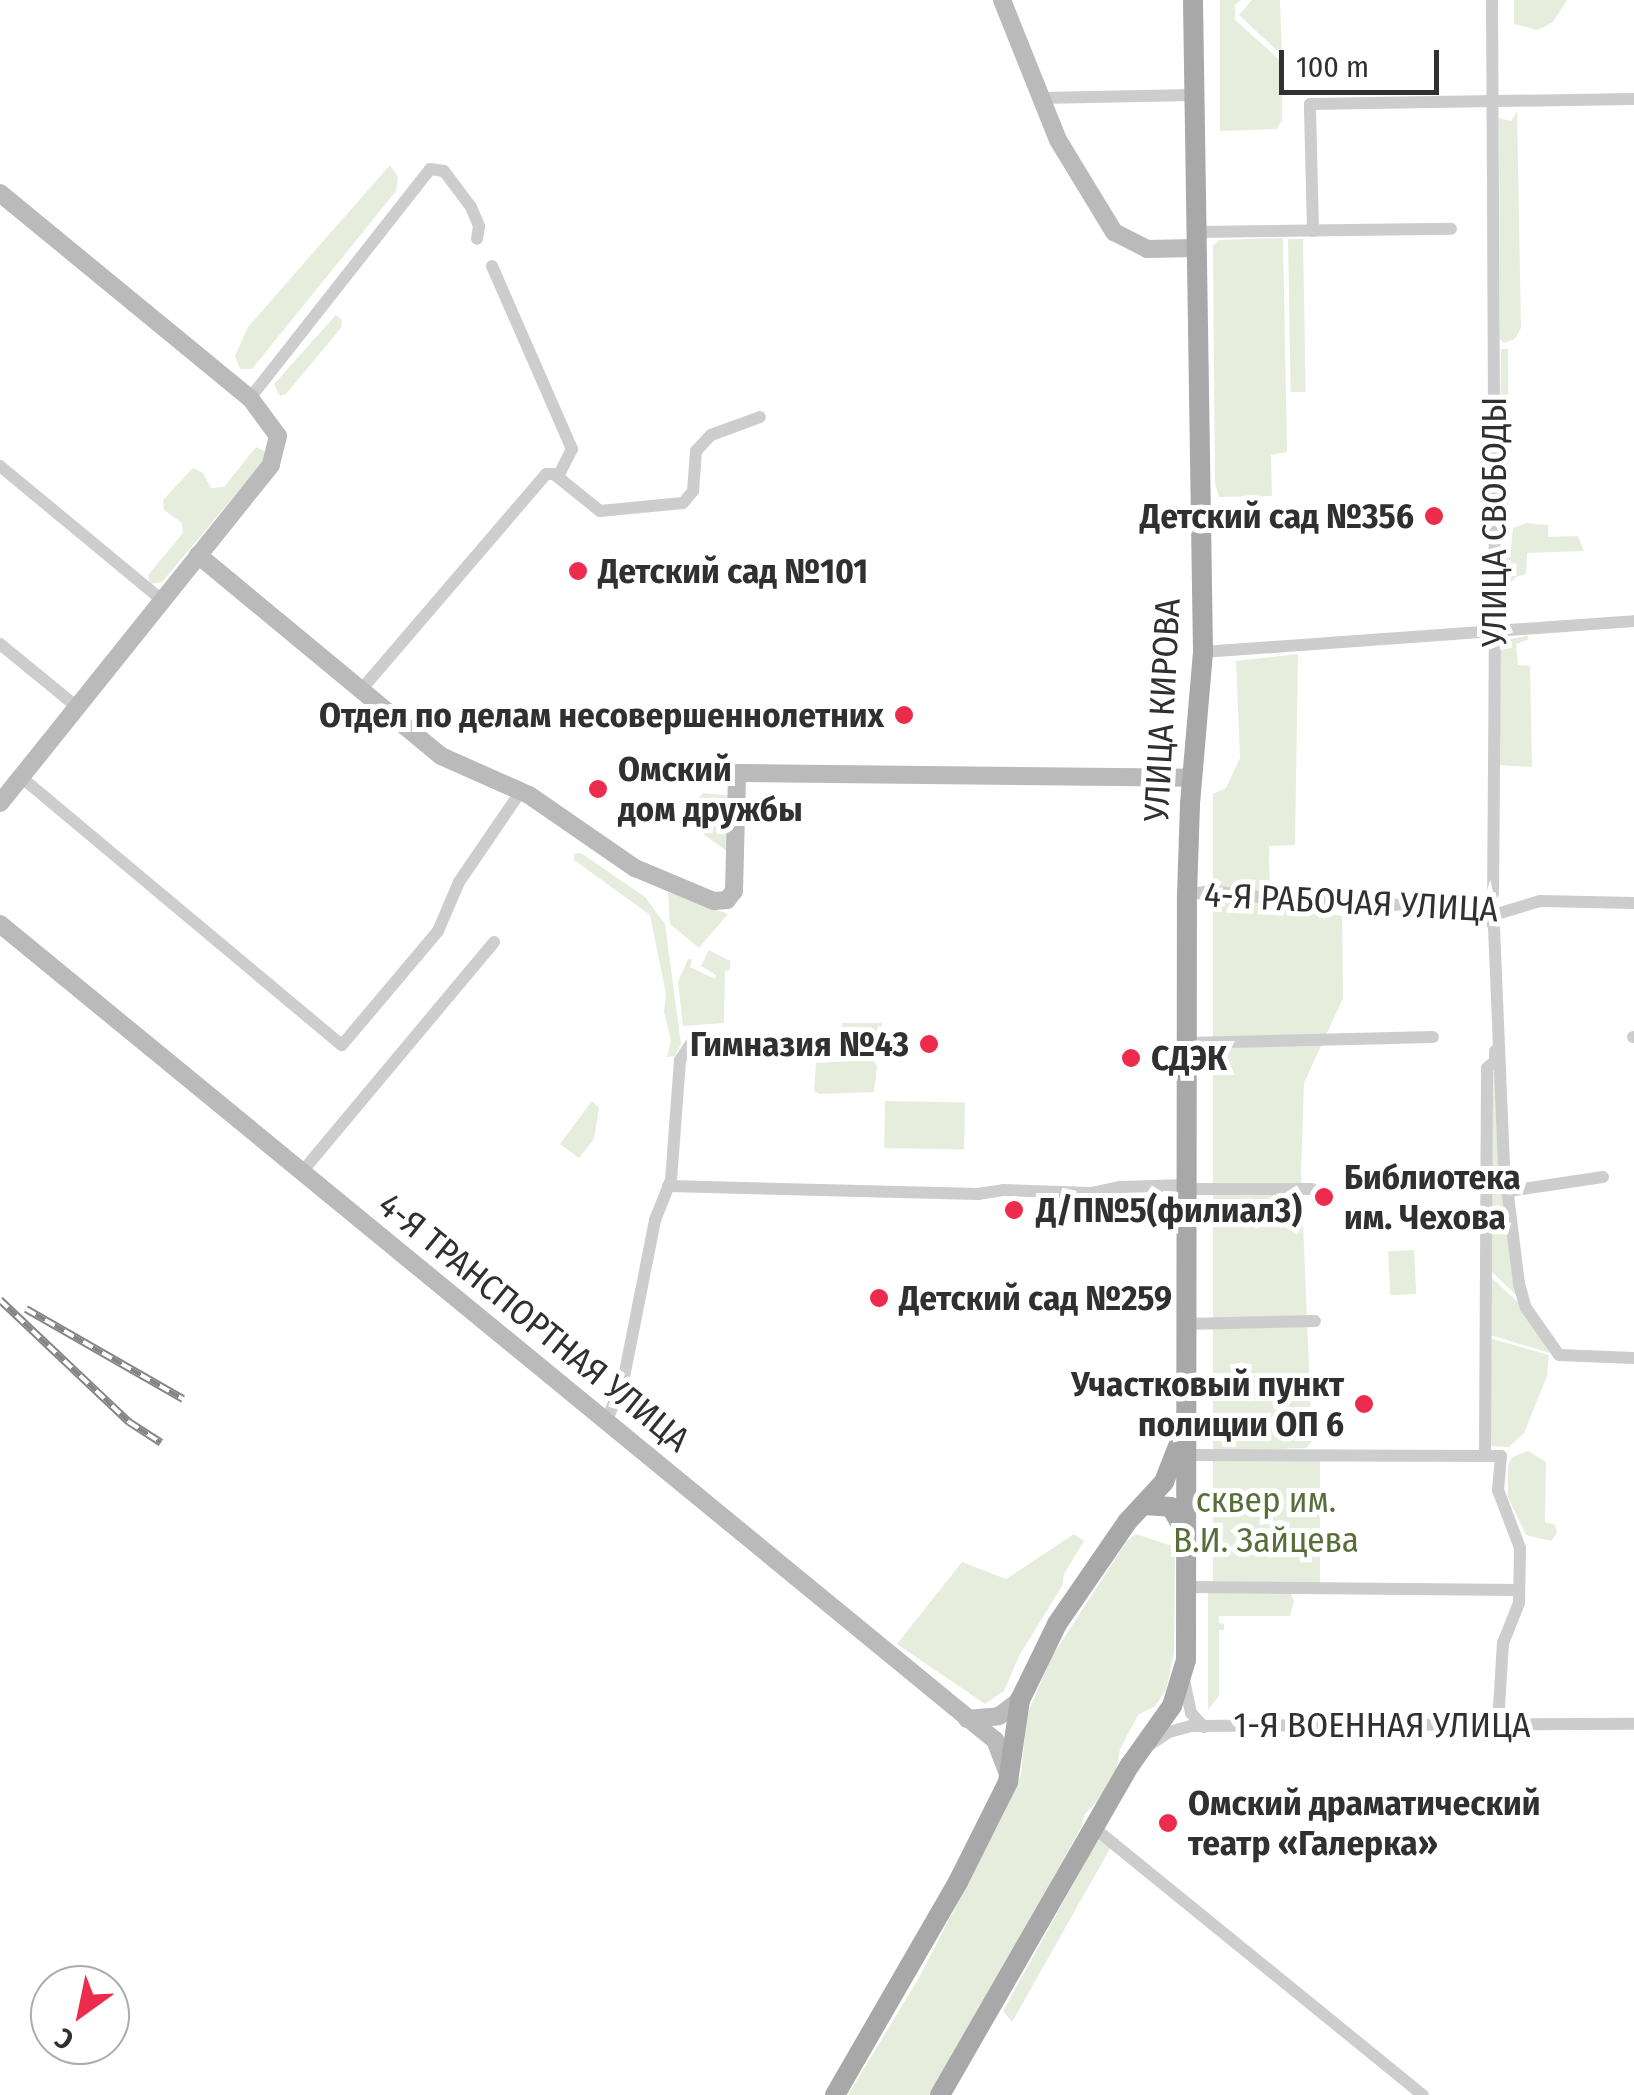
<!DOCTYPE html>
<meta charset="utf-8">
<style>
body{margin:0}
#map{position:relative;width:1634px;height:2095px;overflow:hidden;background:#fff;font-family:"Fira Sans Condensed",sans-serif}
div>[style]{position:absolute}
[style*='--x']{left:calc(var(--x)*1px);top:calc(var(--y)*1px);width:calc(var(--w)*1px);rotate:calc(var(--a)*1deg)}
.green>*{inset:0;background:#e7eddd;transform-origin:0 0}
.street>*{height:12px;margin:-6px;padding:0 6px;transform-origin:6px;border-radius:6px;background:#cdcdcd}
.secondary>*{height:18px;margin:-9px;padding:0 9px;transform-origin:9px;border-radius:9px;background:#bababa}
.primary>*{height:20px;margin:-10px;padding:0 10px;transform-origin:10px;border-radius:10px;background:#a8a8a8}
.rail>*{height:8px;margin-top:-4px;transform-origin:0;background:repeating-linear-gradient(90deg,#fff 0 11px,#858585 0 22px);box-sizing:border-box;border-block:2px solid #858585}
.dots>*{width:28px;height:28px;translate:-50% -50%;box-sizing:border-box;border:5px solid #fff;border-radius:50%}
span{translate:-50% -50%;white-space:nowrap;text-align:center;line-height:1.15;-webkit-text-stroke:10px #fff;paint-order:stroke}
.poi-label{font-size:35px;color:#303030;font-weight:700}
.right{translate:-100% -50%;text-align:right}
.left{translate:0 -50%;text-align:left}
.street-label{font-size:35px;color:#303030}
.park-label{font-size:35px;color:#586e3a}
.north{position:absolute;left:30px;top:1965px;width:100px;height:100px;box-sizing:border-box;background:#fff;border:2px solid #acacac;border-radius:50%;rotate:213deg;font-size:28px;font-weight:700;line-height:40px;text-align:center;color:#303030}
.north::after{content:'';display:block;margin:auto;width:35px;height:45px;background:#ed2b4c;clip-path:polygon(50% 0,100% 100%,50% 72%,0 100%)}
.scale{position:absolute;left:1279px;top:50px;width:160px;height:45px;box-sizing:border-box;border:5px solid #303030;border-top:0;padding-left:12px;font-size:30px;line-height:35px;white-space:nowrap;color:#303030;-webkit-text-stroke:8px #fff;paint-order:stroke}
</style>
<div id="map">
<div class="green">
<i style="clip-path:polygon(1220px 0,1241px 0,1235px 5px,1235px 20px,1282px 62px,1282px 120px,1277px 129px,1220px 131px)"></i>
<i style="clip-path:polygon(1252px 0,1280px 0,1282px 55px,1239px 15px)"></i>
<i style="clip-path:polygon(1514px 0,1567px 0,1553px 22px,1538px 30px,1514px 24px)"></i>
<i style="clip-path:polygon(1517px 111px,1521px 328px,1515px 339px,1504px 343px,1500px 339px,1499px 118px,1511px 121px)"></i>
<i style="clip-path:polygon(390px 165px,398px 177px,396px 191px,252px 369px,240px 369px,235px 356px,248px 327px)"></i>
<i style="clip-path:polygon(1283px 238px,1287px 452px,1271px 455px,1272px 496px,1219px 497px,1215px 483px,1213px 246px,1219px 240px)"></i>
<i style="left:1303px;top:239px;width:153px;height:15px;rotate:89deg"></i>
<i style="clip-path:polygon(336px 315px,342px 320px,341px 328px,286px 394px,280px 396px,274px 384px)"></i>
<i style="clip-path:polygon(1501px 349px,1508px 349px,1509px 524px,1499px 528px)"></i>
<i style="clip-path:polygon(256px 447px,266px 452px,265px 459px,162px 582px,150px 584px,148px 575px,183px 533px,182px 523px,164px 510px,163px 500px,193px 468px,203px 473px,211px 488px,224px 487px)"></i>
<i style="clip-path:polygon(1527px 523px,1548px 525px,1548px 537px,1578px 536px,1584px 551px,1527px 553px,1526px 574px,1516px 577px,1501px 595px,1499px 556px,1511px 548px,1513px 528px)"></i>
<i style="clip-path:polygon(1527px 636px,1529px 639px,1516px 644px,1518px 665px,1530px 666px,1532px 767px,1495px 765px,1496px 641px)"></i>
<i style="clip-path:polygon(1298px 654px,1295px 845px,1269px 846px,1270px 906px,1342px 916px,1343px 998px,1304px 1083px,1301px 1173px,1312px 1442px,1306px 1448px,1213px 1451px,1213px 794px,1226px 788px,1240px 758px,1236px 661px)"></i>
<i style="clip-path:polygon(703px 793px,732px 796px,732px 855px,703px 834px,717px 822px,716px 814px,710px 812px,699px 830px,682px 817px)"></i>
<i style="clip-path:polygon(581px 853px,645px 897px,665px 924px,681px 1044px,675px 1056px,667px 1057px,671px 1041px,664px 1012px,666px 994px,650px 915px,574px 860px,574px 854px)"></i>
<i style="clip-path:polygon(668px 892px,728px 914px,699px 948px,670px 924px)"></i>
<i style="clip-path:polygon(709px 950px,730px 961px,730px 970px,725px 971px,724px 1023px,683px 1026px,678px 982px,688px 959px,692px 959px,690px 967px,715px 979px,716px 975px,701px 966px)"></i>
<i style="left:842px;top:1023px;width:40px;height:29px"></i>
<i style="clip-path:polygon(873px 1060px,877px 1066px,874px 1092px,820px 1094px,814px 1091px,816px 1063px)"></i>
<i style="clip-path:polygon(1498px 1061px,1520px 1299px,1490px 1270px,1491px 1067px)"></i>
<i style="clip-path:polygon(592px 1101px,599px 1108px,594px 1139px,579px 1158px,560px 1144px)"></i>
<i style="left:885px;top:1101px;width:80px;height:47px;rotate:1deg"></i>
<i style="left:1414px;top:1250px;width:44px;height:26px;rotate:87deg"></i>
<i style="clip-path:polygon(1490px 1276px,1523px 1307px,1550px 1353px,1490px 1335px)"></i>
<i style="clip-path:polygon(1489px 1338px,1549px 1355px,1547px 1376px,1524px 1433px,1509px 1447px,1491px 1446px)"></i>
<i style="clip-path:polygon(1528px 1451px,1546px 1462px,1545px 1522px,1555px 1525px,1557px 1533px,1551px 1541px,1526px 1535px,1508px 1497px,1508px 1465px,1512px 1457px)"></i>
<i style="left:1320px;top:1458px;width:126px;height:107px;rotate:90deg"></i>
<i style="clip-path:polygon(1074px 1534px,1084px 1541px,1064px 1574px,1062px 1586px,1019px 1656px,1004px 1691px,985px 1704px,897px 1644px,962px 1562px,1006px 1579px)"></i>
<i style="clip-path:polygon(1136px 1534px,1175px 1547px,1174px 1652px,1166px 1690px,1155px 1706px,1138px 1715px,1120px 1749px,1117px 1767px,1099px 1799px,1084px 1815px,1082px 1826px,934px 2095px,848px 2095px,920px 1976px,1003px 1815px,1021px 1775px,1027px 1715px,1051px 1658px,1126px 1542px)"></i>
<i style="clip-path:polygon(1208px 1592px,1290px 1592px,1294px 1601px,1290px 1616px,1219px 1616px,1219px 1623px,1224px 1624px,1224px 1630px,1219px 1630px,1219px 1696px,1208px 1710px)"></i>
<i style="clip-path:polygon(1105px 1840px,1111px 1847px,1012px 2022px,1003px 2011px,1097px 1841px)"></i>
</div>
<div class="street">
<i style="--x:1492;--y:0;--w:621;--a:89.72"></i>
<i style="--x:1495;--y:621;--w:271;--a:90.4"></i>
<i style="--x:1493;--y:892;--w:21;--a:107"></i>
<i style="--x:1487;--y:912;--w:17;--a:65"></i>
<i style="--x:1494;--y:927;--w:236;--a:87.6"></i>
<i style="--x:1504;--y:1163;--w:122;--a:82.9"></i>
<i style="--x:1519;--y:1284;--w:25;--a:74"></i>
<i style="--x:1526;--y:1308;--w:57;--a:54.9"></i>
<i style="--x:1559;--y:1355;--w:75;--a:2.3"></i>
<i style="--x:1040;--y:98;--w:153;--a:-1.1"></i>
<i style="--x:1313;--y:231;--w:127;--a:-91.4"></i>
<i style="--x:1310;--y:104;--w:324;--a:-0.9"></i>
<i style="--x:1195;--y:232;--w:256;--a:-0.7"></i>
<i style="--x:492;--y:266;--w:200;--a:66.4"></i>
<i style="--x:572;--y:449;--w:31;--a:117"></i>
<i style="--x:250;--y:398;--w:291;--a:-51.8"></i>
<i style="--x:430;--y:169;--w:14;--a:8"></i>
<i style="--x:444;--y:171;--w:45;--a:53.1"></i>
<i style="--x:471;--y:207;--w:21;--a:67"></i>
<i style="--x:479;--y:226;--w:13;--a:99"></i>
<i style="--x:0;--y:466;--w:210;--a:39.6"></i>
<i style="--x:0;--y:644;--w:99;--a:39.3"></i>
<i style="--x:1203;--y:652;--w:432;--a:-4.1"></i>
<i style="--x:361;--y:690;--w:284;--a:-49.4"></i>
<i style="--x:546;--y:474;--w:8;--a:0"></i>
<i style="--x:554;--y:474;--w:59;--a:38.8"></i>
<i style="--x:600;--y:511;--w:83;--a:-5.5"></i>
<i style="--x:683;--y:503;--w:16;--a:-50"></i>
<i style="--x:693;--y:491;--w:40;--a:-85.7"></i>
<i style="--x:696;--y:451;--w:22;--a:-47"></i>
<i style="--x:711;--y:435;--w:52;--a:-20.2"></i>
<i style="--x:21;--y:777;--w:418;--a:39.9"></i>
<i style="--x:342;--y:1045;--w:149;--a:-49.9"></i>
<i style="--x:438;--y:931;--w:53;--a:-66.8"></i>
<i style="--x:459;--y:882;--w:110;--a:-55.7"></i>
<i style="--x:1187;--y:895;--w:23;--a:-10"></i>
<i style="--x:1210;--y:891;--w:74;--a:7"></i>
<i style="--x:1283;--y:900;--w:191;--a:2.4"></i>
<i style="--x:1474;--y:908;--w:24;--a:15"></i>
<i style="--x:1497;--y:914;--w:45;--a:-16.8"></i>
<i style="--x:1540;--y:901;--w:94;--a:1.2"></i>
<i style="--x:1633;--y:1037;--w:1;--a:0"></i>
<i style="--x:1187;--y:1043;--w:246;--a:-1.4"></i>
<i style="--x:301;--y:1173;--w:301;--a:-50.1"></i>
<i style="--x:668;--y:1186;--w:310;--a:1.5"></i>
<i style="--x:978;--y:1194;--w:25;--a:-9"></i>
<i style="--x:1003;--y:1190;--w:88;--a:2"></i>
<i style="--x:1091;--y:1193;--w:30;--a:-12"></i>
<i style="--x:1120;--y:1187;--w:67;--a:-1.7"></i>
<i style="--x:1187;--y:1189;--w:125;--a:0"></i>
<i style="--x:1509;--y:1191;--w:95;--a:-8.5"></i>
<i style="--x:1186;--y:1324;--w:129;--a:-1.3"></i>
<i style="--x:606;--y:1423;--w:49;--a:-68.6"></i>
<i style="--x:624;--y:1377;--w:160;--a:-78.8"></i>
<i style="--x:655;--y:1220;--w:43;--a:-68.2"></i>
<i style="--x:671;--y:1180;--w:120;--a:-85.7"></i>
<i style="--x:680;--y:1060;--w:29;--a:-56"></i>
<i style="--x:1485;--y:1454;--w:386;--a:-89.7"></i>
<i style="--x:1487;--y:1068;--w:11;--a:-41"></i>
<i style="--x:1495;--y:1061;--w:10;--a:-90"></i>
<i style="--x:1189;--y:1455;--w:312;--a:0.2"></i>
<i style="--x:1501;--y:1456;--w:34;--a:95"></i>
<i style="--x:1498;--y:1490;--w:62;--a:69.2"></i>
<i style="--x:1520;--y:1548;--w:55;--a:91"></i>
<i style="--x:1519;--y:1603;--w:43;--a:111.8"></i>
<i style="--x:1503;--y:1643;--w:80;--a:93.6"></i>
<i style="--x:1187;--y:1587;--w:332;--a:0.5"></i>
<i style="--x:1184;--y:1680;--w:34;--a:78"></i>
<i style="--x:1191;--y:1713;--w:19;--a:47"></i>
<i style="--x:1151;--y:1744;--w:22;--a:-34"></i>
<i style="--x:1169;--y:1732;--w:23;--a:-15"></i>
<i style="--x:1191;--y:1726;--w:443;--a:-0.3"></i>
<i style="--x:1093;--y:1827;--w:425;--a:39.1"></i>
</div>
<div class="secondary">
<i style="--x:1002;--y:0;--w:151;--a:68.2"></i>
<i style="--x:1058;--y:140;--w:108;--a:58.7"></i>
<i style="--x:1114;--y:232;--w:37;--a:27"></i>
<i style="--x:1147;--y:249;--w:48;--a:-1.2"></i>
<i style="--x:0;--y:193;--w:323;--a:39.4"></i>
<i style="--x:250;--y:398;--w:47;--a:53.6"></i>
<i style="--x:278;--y:436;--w:30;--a:104"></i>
<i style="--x:271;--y:465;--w:433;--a:128.7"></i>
<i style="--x:198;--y:555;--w:315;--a:39.6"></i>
<i style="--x:441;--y:756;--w:96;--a:23.9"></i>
<i style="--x:529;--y:795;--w:129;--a:34.6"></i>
<i style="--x:635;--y:868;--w:86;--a:22.7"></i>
<i style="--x:714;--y:901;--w:13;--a:-4"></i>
<i style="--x:727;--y:900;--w:11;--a:-52"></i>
<i style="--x:734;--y:891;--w:118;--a:-88.5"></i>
<i style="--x:737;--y:773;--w:455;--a:0.6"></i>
<i style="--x:0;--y:924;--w:1287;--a:39.36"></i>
<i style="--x:995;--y:1740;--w:34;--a:69"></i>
<i style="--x:967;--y:1719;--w:32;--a:-5"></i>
<i style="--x:999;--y:1716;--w:26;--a:-37"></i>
</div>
<div class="primary">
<i style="--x:1144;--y:1505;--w:27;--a:4"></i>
<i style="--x:1171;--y:1507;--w:30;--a:60"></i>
<i style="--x:835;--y:2095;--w:246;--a:-60"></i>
<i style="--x:958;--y:1882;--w:112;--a:-63.4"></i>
<i style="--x:1008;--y:1782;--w:83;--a:-81.7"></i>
<i style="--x:1020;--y:1700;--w:85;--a:-64"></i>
<i style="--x:1057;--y:1624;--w:124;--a:-55.5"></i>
<i style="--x:1127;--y:1522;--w:54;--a:-47.2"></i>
<i style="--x:1164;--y:1482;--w:49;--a:-68.6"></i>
<i style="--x:940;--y:2095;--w:381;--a:-60.1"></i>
<i style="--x:1130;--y:1765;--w:72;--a:-54.6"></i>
<i style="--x:1172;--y:1706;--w:48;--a:-73.1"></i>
<i style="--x:1186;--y:1660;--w:765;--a:-89.93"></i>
<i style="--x:1187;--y:895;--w:91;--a:-88.1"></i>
<i style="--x:1190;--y:804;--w:153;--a:-85.1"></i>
<i style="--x:1203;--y:652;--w:652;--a:-90.88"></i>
</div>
<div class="rail">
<i style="--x:0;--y:1300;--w:178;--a:43.4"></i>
<i style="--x:129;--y:1422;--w:38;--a:33"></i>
<i style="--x:26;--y:1309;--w:181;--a:29.8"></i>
</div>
<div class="dots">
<i style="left:1434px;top:516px;background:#ed2b4c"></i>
<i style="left:578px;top:571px;background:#ed2b4c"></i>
<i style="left:904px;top:715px;background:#ed2b4c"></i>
<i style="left:598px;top:789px;background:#ed2b4c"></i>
<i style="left:929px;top:1044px;background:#ed2b4c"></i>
<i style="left:1131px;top:1058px;background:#ed2b4c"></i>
<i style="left:1324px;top:1197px;background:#ed2b4c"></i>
<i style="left:1014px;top:1210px;background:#ed2b4c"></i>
<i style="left:879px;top:1298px;background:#ed2b4c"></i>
<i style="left:1364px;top:1404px;background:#ed2b4c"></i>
<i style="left:1168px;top:1823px;background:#ed2b4c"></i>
</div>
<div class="poi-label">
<span class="right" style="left:1414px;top:516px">Детский сад №356</span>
<span class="left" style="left:598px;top:571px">Детский сад №101</span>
<span class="right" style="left:884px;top:715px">Отдел по делам несовершеннолетних</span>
<span class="left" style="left:618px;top:789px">Омский<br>дом дружбы</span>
<span class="right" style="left:909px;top:1044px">Гимназия №43</span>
<span class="left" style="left:1151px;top:1058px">СДЭК</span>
<span class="left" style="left:1344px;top:1197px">Библиотека<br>им. Чехова</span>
<span class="left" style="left:1036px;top:1210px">Д/П№5(филиал3)</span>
<span class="left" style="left:899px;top:1298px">Детский сад №259</span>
<span class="right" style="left:1344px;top:1404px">Участковый пункт<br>полиции ОП 6</span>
<span class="left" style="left:1188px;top:1823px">Омский драматический<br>театр «Галерка»</span>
</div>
<div class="street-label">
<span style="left:1494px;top:522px;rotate:-90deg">УЛИЦА СВОБОДЫ</span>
<span style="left:1162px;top:710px;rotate:-87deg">УЛИЦА КИРОВА</span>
<span style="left:1351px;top:902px;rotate:3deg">4-Я РАБОЧАЯ УЛИЦА</span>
<span style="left:534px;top:1322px;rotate:39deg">4-Я ТРАНСПОРТНАЯ УЛИЦА</span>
<span style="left:1382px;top:1725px">1-Я ВОЕННАЯ УЛИЦА</span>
</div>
<div class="park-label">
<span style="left:1266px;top:1520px">сквер им.<br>В.И. Зайцева</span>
</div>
<div class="north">С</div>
<div class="scale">100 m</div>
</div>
